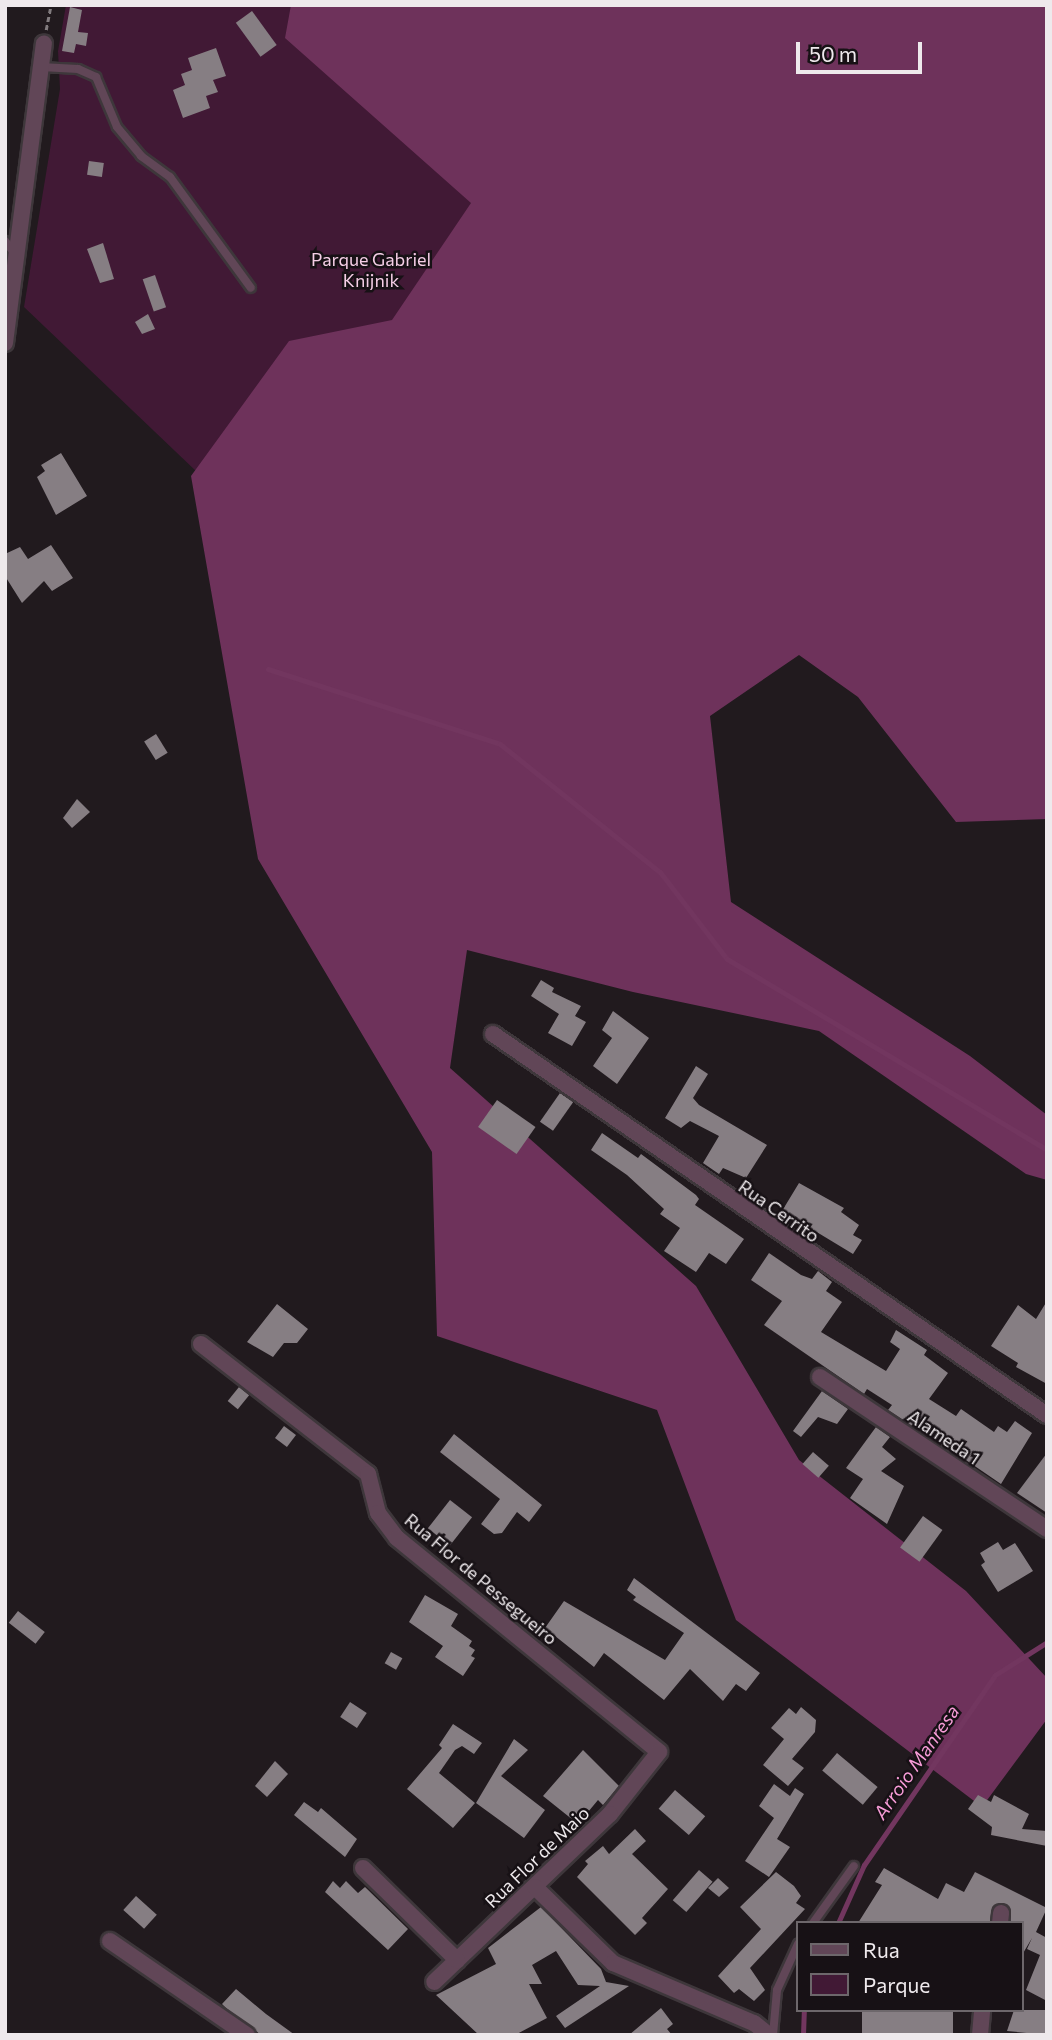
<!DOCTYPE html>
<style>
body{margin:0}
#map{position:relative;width:1052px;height:2040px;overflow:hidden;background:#211a1e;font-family:Commissioner,sans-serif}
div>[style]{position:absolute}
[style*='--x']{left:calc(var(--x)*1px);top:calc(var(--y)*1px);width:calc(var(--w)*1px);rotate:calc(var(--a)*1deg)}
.green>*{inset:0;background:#411935}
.forest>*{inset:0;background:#6e325b}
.stream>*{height:5px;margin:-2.5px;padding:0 2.5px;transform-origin:2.5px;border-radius:2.5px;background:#72365f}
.building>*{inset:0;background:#867e83;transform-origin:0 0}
.path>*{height:2.5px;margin-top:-1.25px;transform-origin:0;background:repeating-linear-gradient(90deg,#827c7f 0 5px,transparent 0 8.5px)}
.roads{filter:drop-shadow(2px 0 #3e373b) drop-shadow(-2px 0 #3e373b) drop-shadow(0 2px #3e373b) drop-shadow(0 -2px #3e373b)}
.lane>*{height:8px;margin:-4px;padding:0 4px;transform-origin:4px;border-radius:4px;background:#614657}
.street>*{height:16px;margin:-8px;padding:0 8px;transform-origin:8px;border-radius:8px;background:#614657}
span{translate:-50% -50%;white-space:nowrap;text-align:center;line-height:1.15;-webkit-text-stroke:5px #171115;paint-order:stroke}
.park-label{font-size:18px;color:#f5cee6}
.street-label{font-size:18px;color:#eee9ec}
.water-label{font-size:19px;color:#f79cd7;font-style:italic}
.frame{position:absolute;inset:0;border:7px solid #eee9ec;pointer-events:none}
.legend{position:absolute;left:796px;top:1921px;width:228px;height:91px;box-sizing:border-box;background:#171115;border:2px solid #6d676b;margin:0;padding:9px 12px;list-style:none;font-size:21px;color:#eee9ec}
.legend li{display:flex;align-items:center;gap:14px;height:35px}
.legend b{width:35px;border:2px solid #6d676b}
.scale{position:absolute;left:796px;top:42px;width:126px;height:32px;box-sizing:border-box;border:4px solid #eee9ec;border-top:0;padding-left:9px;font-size:21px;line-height:24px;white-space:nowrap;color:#eee9ec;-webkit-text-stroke:5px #171115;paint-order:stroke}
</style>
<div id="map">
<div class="green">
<i style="clip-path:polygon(66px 5px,740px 5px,349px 617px,24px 307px,60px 89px,58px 51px)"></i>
</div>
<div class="forest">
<i style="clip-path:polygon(291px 5px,1047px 5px,1047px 819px,956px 822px,858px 697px,799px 655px,710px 716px,731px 902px,970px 1056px,1047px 1115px,1047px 1180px,1026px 1174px,819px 1031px,633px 992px,467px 950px,450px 1068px,696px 1286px,799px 1460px,966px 1591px,1047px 1678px,1047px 1719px,982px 1807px,736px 1620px,657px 1410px,437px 1336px,432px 1152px,258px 859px,191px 476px,289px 341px,392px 320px,471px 203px,285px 38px)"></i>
</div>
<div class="stream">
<i style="--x:268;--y:669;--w:244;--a:17.9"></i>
<i style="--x:500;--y:744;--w:205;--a:38.7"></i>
<i style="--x:660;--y:872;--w:110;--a:52.4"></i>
<i style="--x:727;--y:959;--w:373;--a:30.8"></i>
<i style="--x:838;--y:1923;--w:64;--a:-65.9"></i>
<i style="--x:864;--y:1865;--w:231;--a:-55.4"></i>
<i style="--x:995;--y:1675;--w:62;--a:-32.4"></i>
<i style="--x:803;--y:2035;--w:25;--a:-88"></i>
</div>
<div class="building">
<i style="clip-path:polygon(70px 7px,82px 10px,78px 32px,88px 33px,86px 46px,76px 44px,74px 53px,62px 51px)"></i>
<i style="left:252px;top:11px;width:42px;height:20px;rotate:54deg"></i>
<i style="clip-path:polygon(216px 48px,226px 76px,213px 80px,218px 92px,206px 96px,210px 108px,183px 118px,173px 90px,185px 85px,181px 74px,192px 70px,188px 58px)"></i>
<i style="left:89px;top:161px;width:15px;height:14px;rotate:8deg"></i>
<i style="clip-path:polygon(103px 243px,114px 279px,100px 283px,87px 249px)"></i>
<i style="left:155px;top:275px;width:34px;height:13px;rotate:71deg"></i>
<i style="clip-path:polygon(148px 314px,155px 329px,142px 334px,135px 322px)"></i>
<i style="clip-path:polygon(61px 453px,87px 496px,56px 515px,37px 477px,45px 471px,41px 465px)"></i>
<i style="clip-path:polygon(51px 545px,73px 578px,52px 591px,44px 581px,22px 603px,5px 576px,5px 554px,20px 547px,28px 559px)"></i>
<i style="left:156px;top:734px;width:22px;height:14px;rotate:58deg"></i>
<i style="clip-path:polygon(77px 799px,90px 812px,72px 828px,63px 818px)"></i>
<i style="clip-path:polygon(541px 980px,554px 988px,552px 992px,581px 1006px,575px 1016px,586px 1022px,572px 1046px,548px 1033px,559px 1014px,531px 996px)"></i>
<i style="clip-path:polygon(613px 1011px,649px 1038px,617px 1084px,593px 1066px,612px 1038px,602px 1030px)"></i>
<i style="clip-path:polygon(696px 1066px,708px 1074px,693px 1098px,699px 1105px,767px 1145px,746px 1178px,723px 1168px,719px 1174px,703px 1163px,719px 1136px,690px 1121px,681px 1128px,665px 1118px)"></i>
<i style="left:560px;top:1093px;width:16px;height:35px;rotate:35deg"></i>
<i style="left:497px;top:1100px;width:47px;height:33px;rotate:35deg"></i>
<i style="clip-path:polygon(602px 1133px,638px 1158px,641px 1154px,696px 1195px,699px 1199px,695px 1205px,744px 1239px,726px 1264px,709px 1253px,696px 1272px,664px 1251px,680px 1228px,660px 1214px,664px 1209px,627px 1175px,591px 1150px)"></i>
<i style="clip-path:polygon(799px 1183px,844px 1208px,841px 1212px,859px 1225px,853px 1235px,862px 1240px,853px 1254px,782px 1211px)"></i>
<i style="clip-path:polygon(769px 1253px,801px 1275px,812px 1279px,818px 1271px,832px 1282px,826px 1291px,842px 1302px,821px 1332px,886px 1371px,900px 1349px,890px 1342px,896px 1330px,927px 1350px,924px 1355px,948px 1373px,929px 1399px,956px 1416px,961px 1409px,994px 1432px,998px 1426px,1007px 1432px,1015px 1421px,1032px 1433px,1001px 1484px,963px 1458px,968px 1451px,948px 1437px,942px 1446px,888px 1410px,892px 1405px,867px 1389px,864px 1394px,764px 1325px,782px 1301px,751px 1280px)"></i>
<i style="clip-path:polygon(1047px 1301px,1047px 1384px,1016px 1367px,1018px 1363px,991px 1346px,1018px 1305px,1036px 1319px)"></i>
<i style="clip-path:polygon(277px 1304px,308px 1329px,297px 1343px,284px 1343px,273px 1357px,247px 1342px)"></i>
<i style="left:239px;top:1387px;width:13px;height:18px;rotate:39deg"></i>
<i style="clip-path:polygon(822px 1391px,848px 1409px,837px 1424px,818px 1417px,801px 1437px,793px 1431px)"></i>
<i style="left:284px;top:1426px;width:15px;height:15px;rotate:37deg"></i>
<i style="clip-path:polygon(876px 1427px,890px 1437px,882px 1447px,896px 1459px,881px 1471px,904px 1486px,887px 1524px,850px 1498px,863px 1479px,846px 1468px)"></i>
<i style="clip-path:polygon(454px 1434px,542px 1505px,529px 1522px,517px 1512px,502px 1533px,494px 1534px,481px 1524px,500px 1499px,440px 1452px)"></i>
<i style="left:813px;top:1452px;width:21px;height:16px;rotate:41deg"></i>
<i style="clip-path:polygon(1047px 1453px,1047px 1513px,1017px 1493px)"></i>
<i style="left:450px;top:1500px;width:28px;height:36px;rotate:38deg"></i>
<i style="left:923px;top:1516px;width:24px;height:39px;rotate:36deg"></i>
<i style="clip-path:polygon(998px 1542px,1003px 1550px,1015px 1543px,1033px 1571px,998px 1592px,981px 1565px,985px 1562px,980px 1553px)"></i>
<i style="clip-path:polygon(634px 1578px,760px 1673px,746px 1691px,736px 1684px,723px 1701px,690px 1669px,664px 1700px,604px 1653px,594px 1667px,545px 1628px,564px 1601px,665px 1660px,684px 1633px,633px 1600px,636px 1597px,627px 1590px)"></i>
<i style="clip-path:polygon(425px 1595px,458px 1614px,451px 1626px,472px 1641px,469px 1646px,475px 1650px,471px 1656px,475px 1658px,463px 1676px,435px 1657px,443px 1646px,409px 1622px)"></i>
<i style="left:18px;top:1611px;width:34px;height:15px;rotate:38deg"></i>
<i style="left:391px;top:1652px;width:13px;height:13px;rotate:29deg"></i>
<i style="left:350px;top:1702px;width:20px;height:18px;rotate:33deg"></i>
<i style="clip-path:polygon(801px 1707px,816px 1720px,815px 1732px,792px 1759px,804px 1768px,788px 1786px,763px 1765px,784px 1739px,771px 1728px,789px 1708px,796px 1714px)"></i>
<i style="clip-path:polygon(453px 1724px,482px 1743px,474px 1754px,462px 1746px,455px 1750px,439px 1773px,475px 1803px,453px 1828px,407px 1789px,442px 1748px,439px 1745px)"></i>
<i style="clip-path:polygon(514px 1739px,528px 1750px,501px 1776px,545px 1810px,524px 1838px,476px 1803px)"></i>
<i style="clip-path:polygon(583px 1750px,619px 1786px,603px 1805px,598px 1800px,578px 1824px,543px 1796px)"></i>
<i style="left:837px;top:1753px;width:53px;height:23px;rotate:40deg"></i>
<i style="clip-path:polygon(275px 1761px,288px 1774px,267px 1797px,255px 1786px)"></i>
<i style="clip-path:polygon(774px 1784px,790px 1796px,795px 1788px,804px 1794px,777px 1839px,790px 1847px,769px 1877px,745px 1861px,774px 1818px,759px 1806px)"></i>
<i style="left:675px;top:1790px;width:40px;height:25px;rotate:41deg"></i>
<i style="clip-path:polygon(978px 1795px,991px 1802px,994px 1795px,1029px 1814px,1022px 1829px,1047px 1831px,1047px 1846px,991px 1835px,992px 1827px,968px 1809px)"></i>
<i style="clip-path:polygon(304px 1802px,318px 1812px,321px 1808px,357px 1839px,345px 1857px,294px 1815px)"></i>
<i style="clip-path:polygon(635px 1829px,646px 1841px,632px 1854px,668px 1889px,642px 1918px,647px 1923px,635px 1935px,577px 1877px,588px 1864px,585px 1861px,603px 1846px,609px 1854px)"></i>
<i style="clip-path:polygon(884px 1868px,938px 1899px,946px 1883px,964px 1892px,975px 1872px,1047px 1908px,1036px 1932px,1047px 1938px,1047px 2001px,1026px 1990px,1040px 1955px,1027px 1949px,1032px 1938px,1022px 1955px,1022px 1923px,1011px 1923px,1007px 1904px,993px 1906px,990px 1923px,858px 1923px,882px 1885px,875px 1882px)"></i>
<i style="left:699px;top:1870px;width:18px;height:40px;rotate:41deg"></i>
<i style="clip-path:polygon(776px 1872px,794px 1886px,801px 1896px,796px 1903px,805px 1909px,750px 1968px,765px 1990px,754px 2001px,739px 1989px,734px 1993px,718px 1976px,761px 1929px,740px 1907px)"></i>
<i style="clip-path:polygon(718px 1878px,729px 1888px,719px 1897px,708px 1888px)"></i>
<i style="clip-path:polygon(333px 1881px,340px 1888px,346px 1881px,358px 1893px,365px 1887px,408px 1929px,388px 1950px,325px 1892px)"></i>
<i style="left:136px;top:1896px;width:28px;height:19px;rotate:42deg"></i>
<i style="clip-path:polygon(541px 1907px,601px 1969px,606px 1982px,629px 1986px,565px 2028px,556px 2016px,600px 1986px,578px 1985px,556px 1951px,532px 1965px,542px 1984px,529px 1984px,547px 2018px,515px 2035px,479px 2035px,436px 1995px,496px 1964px,488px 1948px)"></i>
<i style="clip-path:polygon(236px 1989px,266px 2014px,295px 2035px,261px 2035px,226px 2008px,222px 2004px)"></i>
<i style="clip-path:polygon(661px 2008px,673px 2024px,667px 2029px,672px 2035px,629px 2035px)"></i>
<i style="left:862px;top:2010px;width:91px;height:25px"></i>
<i style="clip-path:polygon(1014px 2010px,1047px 2010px,1047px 2035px,1007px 2031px)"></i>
</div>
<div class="path">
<i style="--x:46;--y:30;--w:25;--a:-79"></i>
</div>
<div class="roads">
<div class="lane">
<i style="--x:41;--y:67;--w:37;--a:3"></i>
<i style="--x:78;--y:69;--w:20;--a:24"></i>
<i style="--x:96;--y:77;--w:54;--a:67.2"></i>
<i style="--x:117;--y:127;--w:38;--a:50"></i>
<i style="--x:141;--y:156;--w:36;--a:36"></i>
<i style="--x:170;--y:177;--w:137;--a:53.9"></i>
<i style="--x:5;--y:241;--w:16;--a:52"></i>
<i style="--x:813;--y:1923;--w:70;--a:-54.3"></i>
<i style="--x:773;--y:2035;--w:45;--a:-84.9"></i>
<i style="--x:777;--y:1990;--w:51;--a:-65.5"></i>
</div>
<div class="street">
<i style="--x:5;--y:343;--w:302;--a:-82.6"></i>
<i style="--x:493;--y:1034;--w:672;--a:34.52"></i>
<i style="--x:201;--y:1344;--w:212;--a:37.9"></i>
<i style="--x:368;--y:1474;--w:40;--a:75.6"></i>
<i style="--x:378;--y:1513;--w:31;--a:53"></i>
<i style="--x:397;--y:1538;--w:338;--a:39.2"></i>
<i style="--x:659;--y:1752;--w:79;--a:128.3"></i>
<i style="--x:610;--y:1814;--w:243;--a:136.3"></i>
<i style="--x:820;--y:1377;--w:273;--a:33.8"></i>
<i style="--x:363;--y:1868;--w:132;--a:44.4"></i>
<i style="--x:535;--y:1887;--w:109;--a:44.3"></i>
<i style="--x:613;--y:1963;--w:153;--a:23.1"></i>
<i style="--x:754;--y:2023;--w:19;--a:39"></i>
<i style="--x:1000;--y:1923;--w:10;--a:-84"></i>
<i style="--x:110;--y:1941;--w:166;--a:34.5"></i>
<i style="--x:980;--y:2035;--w:25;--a:-85"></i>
</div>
</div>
<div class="park-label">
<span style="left:371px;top:270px">Parque Gabriel<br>Knijnik</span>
</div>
<div class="street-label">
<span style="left:779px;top:1211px;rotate:35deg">Rua Cerrito</span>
<span style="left:944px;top:1437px;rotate:34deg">Alameda 1</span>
<span style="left:481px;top:1579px;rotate:40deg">Rua Flor de Pessegueiro</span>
<span style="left:537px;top:1857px;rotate:-44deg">Rua Flor de Maio</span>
</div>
<div class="water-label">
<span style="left:916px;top:1762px;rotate:-55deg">Arroio Manresa</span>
</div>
<div class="frame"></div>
<ul class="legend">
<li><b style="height:9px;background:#614657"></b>Rua</li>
<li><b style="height:19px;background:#411935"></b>Parque</li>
</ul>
<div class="scale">50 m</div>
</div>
